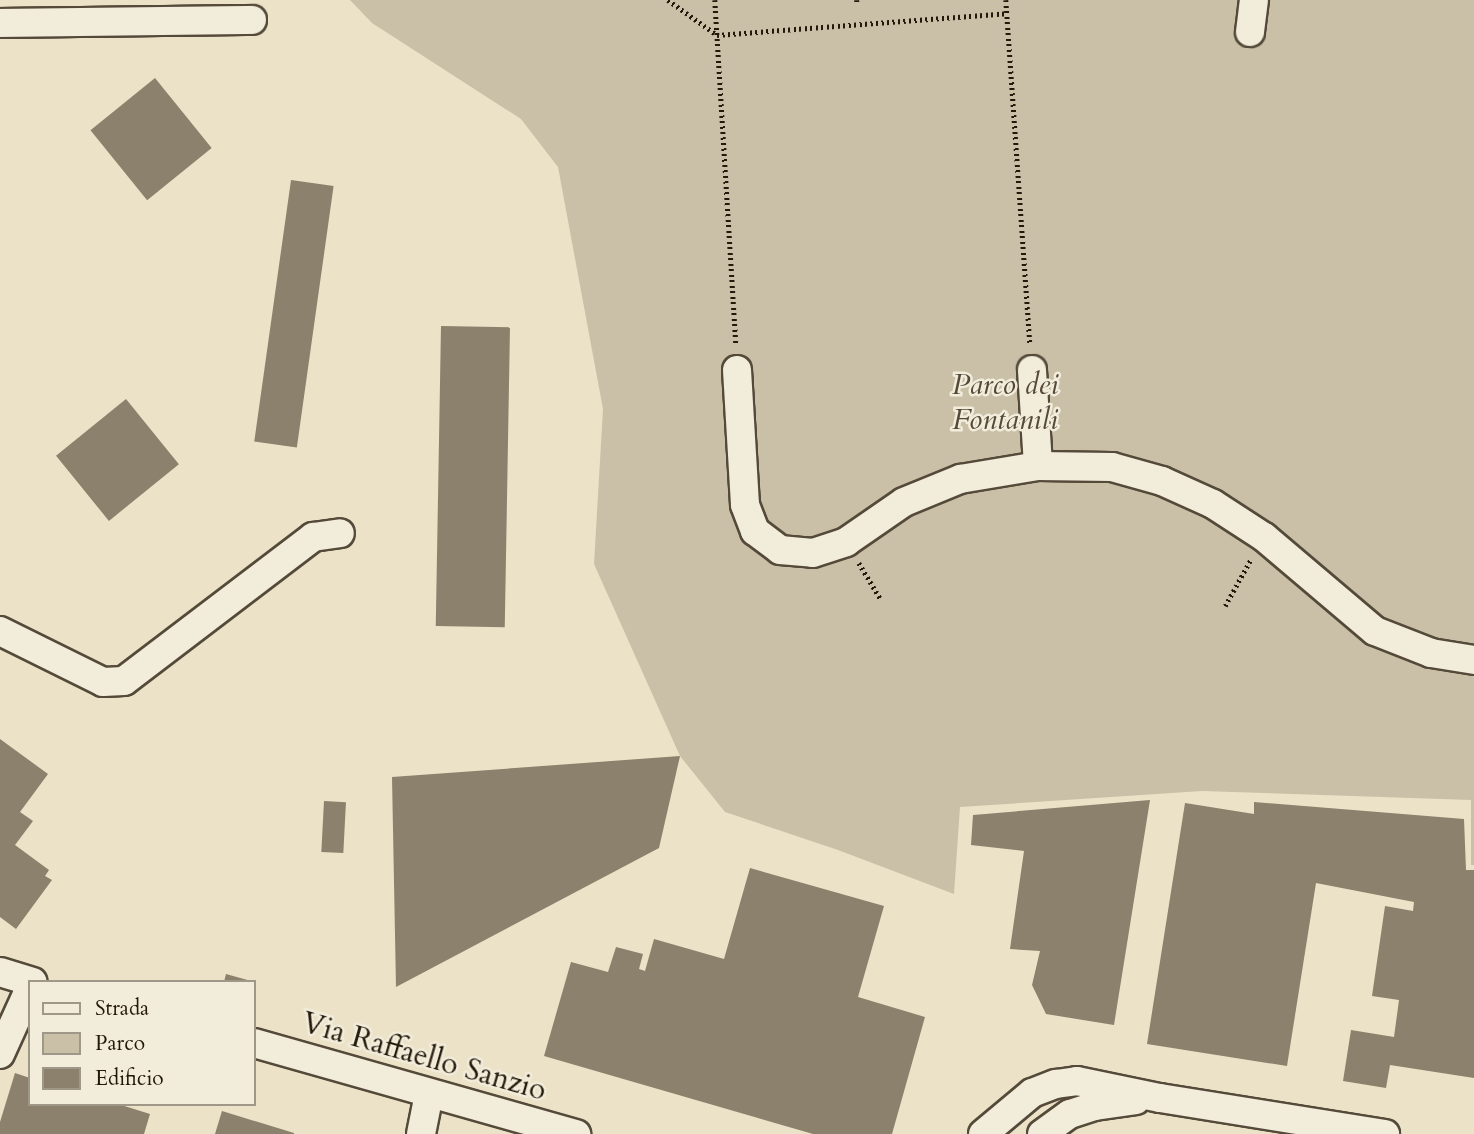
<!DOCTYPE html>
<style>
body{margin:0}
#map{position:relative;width:1474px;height:1134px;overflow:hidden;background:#ebe2c7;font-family:Cardo,serif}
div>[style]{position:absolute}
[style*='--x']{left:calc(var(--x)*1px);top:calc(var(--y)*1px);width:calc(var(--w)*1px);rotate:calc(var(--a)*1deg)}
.green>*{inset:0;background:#c9c0a7}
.building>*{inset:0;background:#8b816c;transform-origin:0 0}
.path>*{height:4.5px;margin-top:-2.25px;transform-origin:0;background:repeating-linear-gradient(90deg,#23180a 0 2px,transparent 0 5.5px)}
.roads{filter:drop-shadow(2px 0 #554a39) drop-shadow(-2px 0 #554a39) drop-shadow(0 2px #554a39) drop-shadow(0 -2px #554a39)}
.minor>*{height:28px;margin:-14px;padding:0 14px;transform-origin:14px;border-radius:14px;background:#f2ecdb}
span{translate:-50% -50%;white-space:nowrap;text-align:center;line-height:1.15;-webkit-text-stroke:5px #f2ecdb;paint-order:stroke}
.park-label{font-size:30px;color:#554a39;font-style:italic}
.street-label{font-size:30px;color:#23180a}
.legend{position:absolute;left:28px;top:980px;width:228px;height:126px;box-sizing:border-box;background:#f2ecdb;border:2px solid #9f9787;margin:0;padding:9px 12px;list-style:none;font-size:21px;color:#23180a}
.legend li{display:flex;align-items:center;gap:14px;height:35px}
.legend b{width:35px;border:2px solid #9f9787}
</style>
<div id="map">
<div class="green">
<i style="clip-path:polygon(350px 0,1474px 0,1474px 865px,1471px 865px,1471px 800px,1202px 791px,960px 807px,954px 894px,838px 850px,725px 812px,680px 756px,594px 564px,603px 409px,558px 167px,521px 119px,372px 23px)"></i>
</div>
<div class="building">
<i style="left:155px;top:78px;width:90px;height:83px;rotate:51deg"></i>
<i style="left:291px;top:180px;width:43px;height:264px;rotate:8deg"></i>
<i style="left:441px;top:326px;width:69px;height:300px;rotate:1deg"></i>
<i style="left:126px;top:399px;width:84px;height:90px;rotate:51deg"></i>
<i style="clip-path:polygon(0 739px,48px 774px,20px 812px,33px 821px,15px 845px,49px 870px,45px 876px,52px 880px,16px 929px,0 917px)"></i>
<i style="clip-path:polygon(680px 756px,659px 848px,396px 987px,392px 777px)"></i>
<i style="clip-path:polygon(1150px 800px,1114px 1025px,1046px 1014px,1032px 985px,1040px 951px,1010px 949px,1024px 851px,971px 845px,973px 815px)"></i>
<i style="left:324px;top:801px;width:22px;height:51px;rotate:3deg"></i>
<i style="clip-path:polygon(1254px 802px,1464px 819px,1466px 870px,1474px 870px,1474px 1078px,1390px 1065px,1386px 1088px,1343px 1081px,1351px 1030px,1394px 1037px,1399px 1000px,1372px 996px,1385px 906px,1413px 911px,1414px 902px,1316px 883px,1287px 1066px,1147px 1044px,1185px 803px,1254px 814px)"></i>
<i style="clip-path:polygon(750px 868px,884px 906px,858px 997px,925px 1017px,892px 1134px,813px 1134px,544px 1056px,571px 962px,608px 972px,616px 947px,643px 954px,639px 969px,645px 971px,654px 939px,724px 959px)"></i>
<i style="clip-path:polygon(226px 974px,251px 981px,251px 982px,224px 982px)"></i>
<i style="clip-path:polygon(15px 1073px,30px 1078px,30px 1104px,118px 1104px,150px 1114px,144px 1134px,0 1134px,0 1122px)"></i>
<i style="clip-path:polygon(222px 1111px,294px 1133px,294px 1134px,215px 1134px)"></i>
</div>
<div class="path">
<i style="--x:668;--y:0;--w:60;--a:35.5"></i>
<i style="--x:717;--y:35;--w:291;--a:-4.3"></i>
<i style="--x:715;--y:0;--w:346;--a:86.5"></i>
<i style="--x:857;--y:0;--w:3;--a:90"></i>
<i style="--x:1006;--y:0;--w:346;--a:86"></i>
<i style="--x:859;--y:563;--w:41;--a:59"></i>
<i style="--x:1225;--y:606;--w:54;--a:-61"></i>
</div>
<div class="roads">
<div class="minor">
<i style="--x:0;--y:23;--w:252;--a:-0.7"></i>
<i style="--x:1250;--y:32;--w:32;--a:-83"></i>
<i style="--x:737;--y:370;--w:135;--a:86.6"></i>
<i style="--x:745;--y:505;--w:28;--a:69"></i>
<i style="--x:755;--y:531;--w:31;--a:37"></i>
<i style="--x:780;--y:550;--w:33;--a:5"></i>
<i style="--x:813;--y:553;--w:35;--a:-18"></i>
<i style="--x:846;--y:542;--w:70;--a:-34.6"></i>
<i style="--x:904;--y:502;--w:61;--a:-22.3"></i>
<i style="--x:960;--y:479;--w:79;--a:-9.5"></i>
<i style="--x:1038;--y:466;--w:74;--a:0.8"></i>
<i style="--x:1112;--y:467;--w:52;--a:15.6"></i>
<i style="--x:1162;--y:481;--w:56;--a:24.3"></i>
<i style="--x:1213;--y:504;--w:61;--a:32.9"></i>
<i style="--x:1264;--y:537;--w:145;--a:40.3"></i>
<i style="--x:1375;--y:631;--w:60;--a:21.4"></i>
<i style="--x:1431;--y:653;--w:44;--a:9.2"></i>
<i style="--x:1032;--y:370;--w:96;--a:86.4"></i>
<i style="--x:0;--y:631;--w:115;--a:26.3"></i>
<i style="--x:103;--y:682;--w:21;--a:-3"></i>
<i style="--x:124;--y:681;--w:238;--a:-37.3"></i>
<i style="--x:313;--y:537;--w:27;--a:-8"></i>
<i style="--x:0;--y:972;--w:34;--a:17"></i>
<i style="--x:254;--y:1043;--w:335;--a:15.8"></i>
<i style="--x:0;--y:1054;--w:72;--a:-65.6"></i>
<i style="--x:421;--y:1134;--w:41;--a:-78.7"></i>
<i style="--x:983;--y:1134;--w:64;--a:-39.9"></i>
<i style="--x:1032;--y:1093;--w:26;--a:-21"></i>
<i style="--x:1056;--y:1084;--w:21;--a:-8"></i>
<i style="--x:1077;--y:1081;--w:85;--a:11.6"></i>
<i style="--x:1160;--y:1098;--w:228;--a:9.1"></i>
<i style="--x:1042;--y:1134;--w:34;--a:-36"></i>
<i style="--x:1070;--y:1114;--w:26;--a:-18"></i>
<i style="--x:1095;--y:1106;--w:41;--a:-8.3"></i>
</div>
</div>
<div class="park-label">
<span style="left:1005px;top:402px">Parco dei<br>Fontanili</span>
</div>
<div class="street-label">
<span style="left:424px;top:1057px;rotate:16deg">Via Raffaello Sanzio</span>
</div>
<ul class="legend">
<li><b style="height:9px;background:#f2ecdb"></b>Strada</li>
<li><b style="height:19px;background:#c9c0a7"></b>Parco</li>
<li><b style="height:19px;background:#8b816c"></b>Edificio</li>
</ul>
</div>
